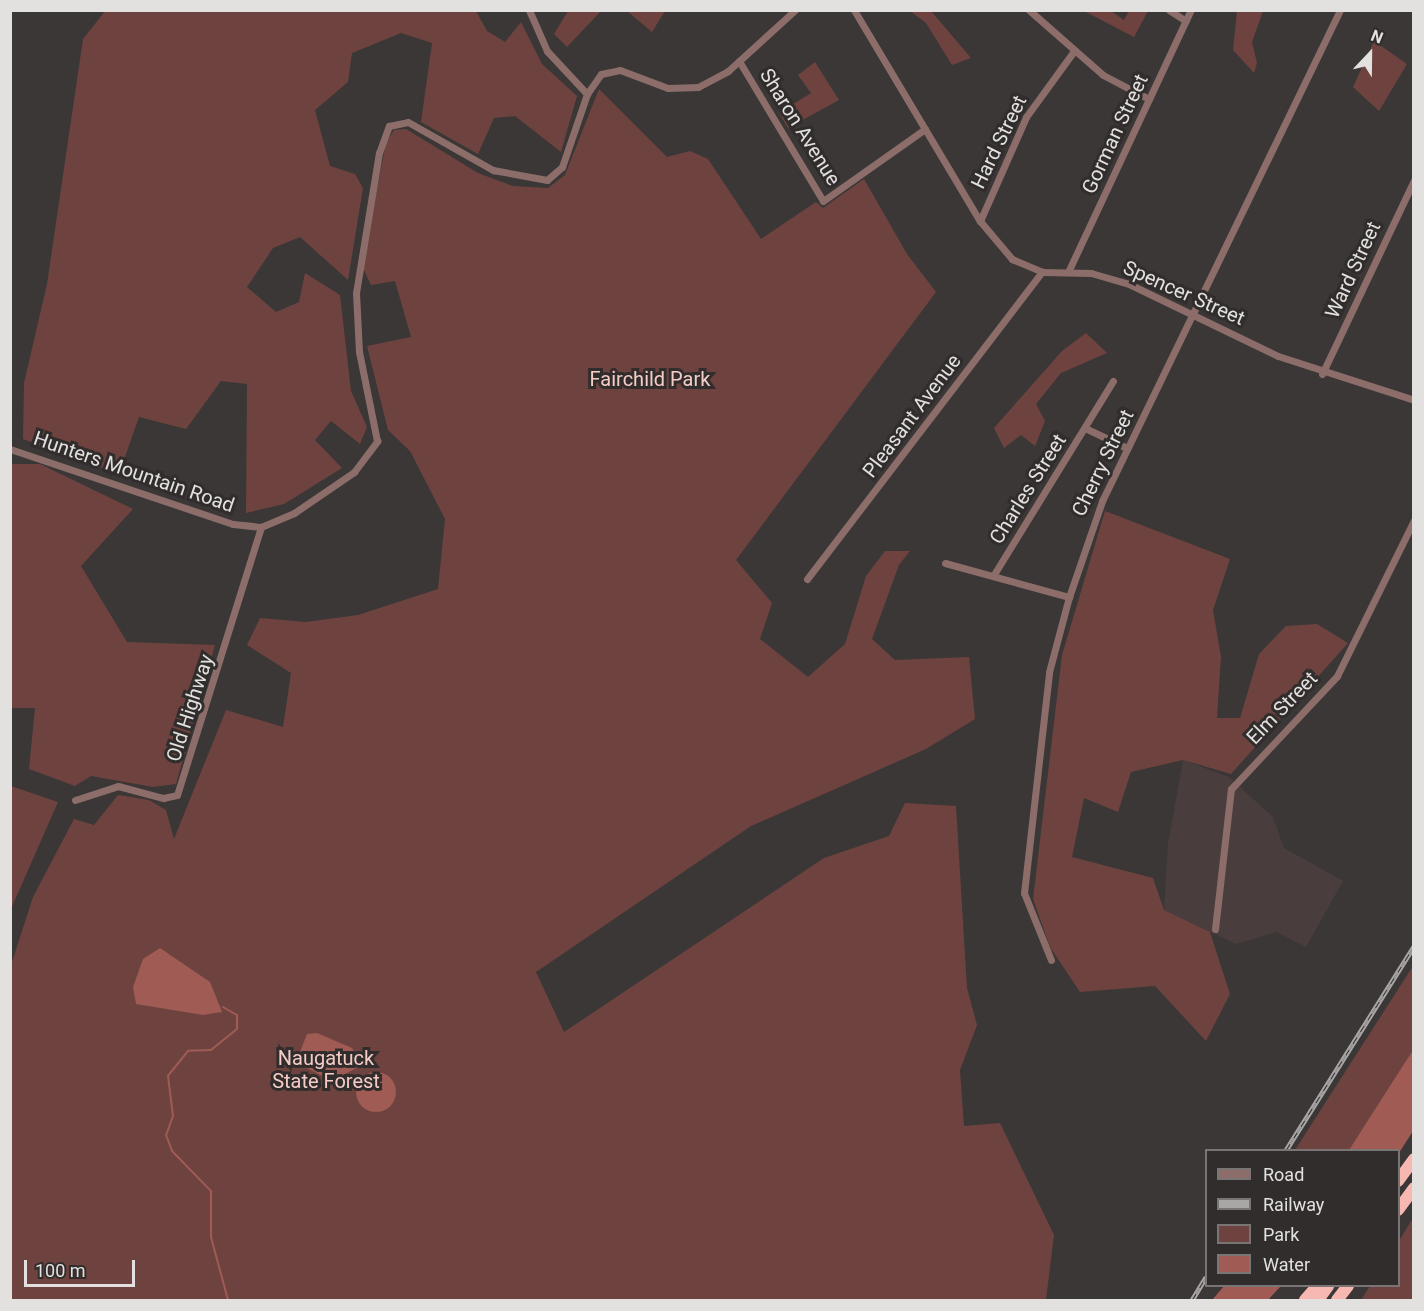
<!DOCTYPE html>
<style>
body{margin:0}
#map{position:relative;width:1424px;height:1311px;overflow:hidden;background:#3a3736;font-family:Roboto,sans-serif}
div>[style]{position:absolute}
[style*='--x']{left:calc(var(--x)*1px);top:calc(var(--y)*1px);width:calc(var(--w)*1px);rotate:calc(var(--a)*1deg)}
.built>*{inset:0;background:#493e3d}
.green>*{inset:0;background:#6e433f}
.water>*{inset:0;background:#9f5b54}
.round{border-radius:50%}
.stream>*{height:2px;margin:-1px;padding:0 1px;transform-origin:1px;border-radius:1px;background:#9f5b54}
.street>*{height:7px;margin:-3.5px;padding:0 3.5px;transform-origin:3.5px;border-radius:3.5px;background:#8c6d69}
.highway>*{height:12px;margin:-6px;padding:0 6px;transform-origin:6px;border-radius:6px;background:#f6b8b1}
.rail>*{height:4.5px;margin-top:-2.25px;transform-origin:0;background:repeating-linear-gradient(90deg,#302d2c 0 7px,#a9a6a6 0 14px);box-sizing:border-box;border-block:2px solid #a9a6a6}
span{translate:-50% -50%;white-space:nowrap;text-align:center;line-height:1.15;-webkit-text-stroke:6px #302d2c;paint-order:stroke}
.street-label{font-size:20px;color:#e3e0e0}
.park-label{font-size:20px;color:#f5cbc6}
.frame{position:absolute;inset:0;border:12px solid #e3e0e0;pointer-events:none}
.legend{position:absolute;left:1205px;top:1149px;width:195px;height:138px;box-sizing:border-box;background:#302d2c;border:2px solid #787574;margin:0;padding:8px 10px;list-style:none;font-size:18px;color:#e3e0e0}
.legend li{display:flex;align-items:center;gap:12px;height:30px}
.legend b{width:30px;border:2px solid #787574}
.north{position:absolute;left:1340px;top:24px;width:60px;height:60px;-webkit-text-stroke:4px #302d2c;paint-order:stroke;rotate:22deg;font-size:16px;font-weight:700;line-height:24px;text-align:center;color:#e3e0e0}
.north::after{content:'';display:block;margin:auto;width:21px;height:27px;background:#e3e0e0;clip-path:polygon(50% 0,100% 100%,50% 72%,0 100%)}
.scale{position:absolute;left:24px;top:1260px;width:111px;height:27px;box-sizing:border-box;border:3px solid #e3e0e0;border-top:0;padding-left:8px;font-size:18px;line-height:21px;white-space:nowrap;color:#e3e0e0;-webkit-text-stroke:4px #302d2c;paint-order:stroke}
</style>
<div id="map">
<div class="built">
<i style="clip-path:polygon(1183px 760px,1229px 777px,1273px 817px,1284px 848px,1343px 881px,1306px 947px,1276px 932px,1236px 944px,1164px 910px,1168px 844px)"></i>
</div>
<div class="green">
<i style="clip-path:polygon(106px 10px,476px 11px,487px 31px,505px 42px,521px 22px,542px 64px,577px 96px,561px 152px,515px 116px,494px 118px,478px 154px,421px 122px,432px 43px,401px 33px,352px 53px,348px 82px,315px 110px,330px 166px,355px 174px,363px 188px,348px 280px,300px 237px,273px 248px,247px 287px,276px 312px,299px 302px,305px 273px,340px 295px,351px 391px,367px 427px,360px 444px,331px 421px,315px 440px,342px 468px,284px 504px,246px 513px,247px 384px,221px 381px,186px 429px,139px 417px,119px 474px,23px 439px,24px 383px,47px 284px,83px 39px)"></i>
<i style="clip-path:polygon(568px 11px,601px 11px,567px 47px,554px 34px)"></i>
<i style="clip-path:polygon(627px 11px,665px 11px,652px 32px)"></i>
<i style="clip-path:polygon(910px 11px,931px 11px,971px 58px,952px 65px,926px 23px)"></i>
<i style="clip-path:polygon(1084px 11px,1111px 11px,1124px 20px,1129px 11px,1148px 11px,1134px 37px)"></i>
<i style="clip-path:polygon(1237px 11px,1263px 11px,1252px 42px,1257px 63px,1254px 73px,1233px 50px)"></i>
<i style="clip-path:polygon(1374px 41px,1407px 64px,1379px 111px,1353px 87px)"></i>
<i style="clip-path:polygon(815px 62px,839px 100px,788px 128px,779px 113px,811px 93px,798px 75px)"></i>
<i style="clip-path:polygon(599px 89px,667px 157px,690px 151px,708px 159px,761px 239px,816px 202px,823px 208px,864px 179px,907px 254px,936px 292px,736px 560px,772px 603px,760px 639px,808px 677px,845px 644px,866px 576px,885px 551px,910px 551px,899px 565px,872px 639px,895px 660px,969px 657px,975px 719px,926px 749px,751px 826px,536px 972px,564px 1032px,824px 858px,889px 836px,905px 803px,956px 806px,967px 988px,977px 1025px,960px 1070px,964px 1126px,1000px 1123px,1054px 1235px,1046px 1300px,11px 1300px,11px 965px,33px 897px,74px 819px,94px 825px,118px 795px,149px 800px,166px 810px,174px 839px,226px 710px,283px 727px,291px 673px,247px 645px,260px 618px,306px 622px,358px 615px,438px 589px,445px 519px,410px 451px,388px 430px,367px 346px,411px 337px,395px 281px,371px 285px,362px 266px,386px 143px,394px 130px,406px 129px,478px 173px,513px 186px,548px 188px,565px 175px)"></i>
<i style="clip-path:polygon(1086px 333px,1107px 353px,1061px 373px,1036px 404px,1045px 421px,1035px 446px,1021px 435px,1004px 448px,994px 428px,1062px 351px)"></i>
<i style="clip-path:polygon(11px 464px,40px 464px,133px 509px,81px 566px,127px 642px,215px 645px,176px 784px,153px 787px,91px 776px,75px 786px,29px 769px,35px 708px,11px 708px)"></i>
<i style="clip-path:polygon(1105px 511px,1230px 559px,1213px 610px,1221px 657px,1217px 718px,1240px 718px,1259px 654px,1286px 626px,1317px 624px,1348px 643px,1231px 774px,1183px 760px,1131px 772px,1118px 812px,1084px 798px,1072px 857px,1153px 878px,1164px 910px,1210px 932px,1230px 994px,1206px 1041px,1155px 986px,1080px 992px,1050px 947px,1033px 899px,1062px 655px)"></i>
<i style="clip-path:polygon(11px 786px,58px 802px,11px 909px,10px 786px)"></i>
<i style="clip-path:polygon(1413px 966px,1413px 1050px,1369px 1125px,1349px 1150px,1295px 1150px)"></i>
<i style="clip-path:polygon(1413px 1218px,1413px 1300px,1361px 1300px,1370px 1286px,1398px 1286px,1399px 1241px)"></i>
</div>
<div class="water">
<i style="clip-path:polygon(160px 948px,210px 982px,222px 1012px,203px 1015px,136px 1004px,133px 987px,143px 959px)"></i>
<i style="clip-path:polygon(317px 1033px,352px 1048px,362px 1065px,332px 1081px,307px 1068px,300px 1052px,307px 1034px)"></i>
<i style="clip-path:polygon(1413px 1050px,1413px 1131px,1399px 1153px,1349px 1150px)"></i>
<i class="round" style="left:356px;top:1072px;width:40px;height:40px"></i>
<i style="clip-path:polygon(1224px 1286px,1281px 1286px,1268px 1300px,1212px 1300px)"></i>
</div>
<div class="stream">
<i style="--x:223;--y:1007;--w:16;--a:30"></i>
<i style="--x:237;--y:1015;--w:14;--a:90"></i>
<i style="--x:237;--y:1029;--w:33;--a:141"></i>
<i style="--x:211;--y:1050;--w:23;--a:178"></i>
<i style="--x:188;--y:1051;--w:32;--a:129"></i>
<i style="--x:168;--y:1076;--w:40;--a:82.9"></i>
<i style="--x:173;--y:1116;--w:20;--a:110"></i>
<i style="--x:166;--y:1135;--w:17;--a:69"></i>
<i style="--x:172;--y:1151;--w:56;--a:45.7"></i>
<i style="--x:211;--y:1191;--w:46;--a:90"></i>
<i style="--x:211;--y:1237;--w:65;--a:74.9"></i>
</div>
<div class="street">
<i style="--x:529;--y:10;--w:45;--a:66.3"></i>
<i style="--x:547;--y:51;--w:59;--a:47.1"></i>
<i style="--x:854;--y:10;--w:246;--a:59.2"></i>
<i style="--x:980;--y:221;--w:50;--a:49.9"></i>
<i style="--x:1012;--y:259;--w:33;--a:23"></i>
<i style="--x:1042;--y:272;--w:49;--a:1.2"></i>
<i style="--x:1091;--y:273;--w:40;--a:16"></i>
<i style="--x:1129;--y:284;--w:165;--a:25.8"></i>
<i style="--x:1278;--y:356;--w:143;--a:17.9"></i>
<i style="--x:1029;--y:10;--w:98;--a:41.3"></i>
<i style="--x:1103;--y:75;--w:52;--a:27.6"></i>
<i style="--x:1169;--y:10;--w:20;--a:33"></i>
<i style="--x:739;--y:61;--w:163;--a:59"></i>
<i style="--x:823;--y:201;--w:125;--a:-35.2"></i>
<i style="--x:980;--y:221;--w:114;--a:-66.1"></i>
<i style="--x:1026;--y:117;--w:82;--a:-54"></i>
<i style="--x:1068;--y:272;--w:289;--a:-64.9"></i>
<i style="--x:1322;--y:374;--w:215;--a:-64.6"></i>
<i style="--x:1085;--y:428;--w:47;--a:25.5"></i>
<i style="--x:10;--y:449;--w:235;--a:18.6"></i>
<i style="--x:233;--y:524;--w:28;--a:6"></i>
<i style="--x:261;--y:527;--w:36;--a:-23"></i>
<i style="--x:294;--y:513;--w:73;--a:-34.3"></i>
<i style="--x:354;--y:472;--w:39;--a:-53"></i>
<i style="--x:377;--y:441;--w:91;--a:-101.4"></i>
<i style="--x:359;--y:352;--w:59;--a:-92.9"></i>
<i style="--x:356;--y:293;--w:142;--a:-80.7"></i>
<i style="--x:379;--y:153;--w:29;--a:-70"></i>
<i style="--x:389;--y:126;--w:19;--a:-12"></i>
<i style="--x:408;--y:122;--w:98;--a:29.5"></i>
<i style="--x:493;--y:170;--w:55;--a:10.5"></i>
<i style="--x:547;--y:180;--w:20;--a:-41"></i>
<i style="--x:562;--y:167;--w:77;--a:-71.1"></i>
<i style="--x:587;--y:94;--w:24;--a:-55"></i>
<i style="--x:601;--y:74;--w:19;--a:-12"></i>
<i style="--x:620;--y:70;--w:51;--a:20.6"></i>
<i style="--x:668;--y:88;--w:30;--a:-2"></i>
<i style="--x:698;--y:87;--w:34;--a:-28"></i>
<i style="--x:728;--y:71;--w:91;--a:-42.3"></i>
<i style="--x:945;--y:563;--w:129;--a:15.3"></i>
<i style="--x:993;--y:576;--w:229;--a:-58.4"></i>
<i style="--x:807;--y:579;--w:387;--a:-52.6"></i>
<i style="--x:75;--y:800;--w:45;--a:-18"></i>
<i style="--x:118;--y:786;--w:47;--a:14.9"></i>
<i style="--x:163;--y:798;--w:14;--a:-12"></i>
<i style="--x:177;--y:795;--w:281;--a:-72.6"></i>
<i style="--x:1215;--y:929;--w:141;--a:-83.5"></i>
<i style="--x:1231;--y:789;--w:155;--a:-46.8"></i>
<i style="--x:1337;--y:676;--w:174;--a:-63.7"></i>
<i style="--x:1051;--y:960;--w:72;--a:-111.9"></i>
<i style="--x:1024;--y:893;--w:222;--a:-83.5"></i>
<i style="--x:1049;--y:672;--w:78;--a:-75.1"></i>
<i style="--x:1069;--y:597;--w:102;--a:-71"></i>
<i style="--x:1102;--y:501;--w:546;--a:-64.14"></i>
</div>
<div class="highway">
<i style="--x:1398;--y:1181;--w:27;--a:-54"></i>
<i style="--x:1398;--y:1210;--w:27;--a:-54"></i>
<i style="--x:1305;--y:1300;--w:18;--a:-49"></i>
<i style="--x:1318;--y:1300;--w:17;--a:-54"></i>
<i style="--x:1337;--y:1300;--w:18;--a:-52"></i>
</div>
<div class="rail">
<i style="--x:1286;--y:1150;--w:241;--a:-57.9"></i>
<i style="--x:1192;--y:1300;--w:27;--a:-59"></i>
</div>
<div class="street-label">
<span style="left:800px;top:127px;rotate:58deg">Sharon Avenue</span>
<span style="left:1115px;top:134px;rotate:-65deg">Gorman Street</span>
<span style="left:999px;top:142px;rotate:-64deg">Hard Street</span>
<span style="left:1353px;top:270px;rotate:-65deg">Ward Street</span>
<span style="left:1184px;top:293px;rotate:24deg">Spencer Street</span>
<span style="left:912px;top:416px;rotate:-53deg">Pleasant Avenue</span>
<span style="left:1103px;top:463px;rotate:-64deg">Cherry Street</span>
<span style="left:134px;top:472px;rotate:19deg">Hunters Mountain Road</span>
<span style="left:1028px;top:489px;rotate:-58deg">Charles Street</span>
<span style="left:190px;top:708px;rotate:-72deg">Old Highway</span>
<span style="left:1282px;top:708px;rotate:-46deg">Elm Street</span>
</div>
<div class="park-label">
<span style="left:650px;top:379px">Fairchild Park</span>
<span style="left:326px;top:1070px">Naugatuck<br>State Forest</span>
</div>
<div class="frame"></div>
<ul class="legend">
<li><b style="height:8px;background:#8c6d69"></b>Road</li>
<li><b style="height:8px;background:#a9a6a6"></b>Railway</li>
<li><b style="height:16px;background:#6e433f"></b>Park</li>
<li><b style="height:16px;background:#9f5b54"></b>Water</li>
</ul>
<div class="north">N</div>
<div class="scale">100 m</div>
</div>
